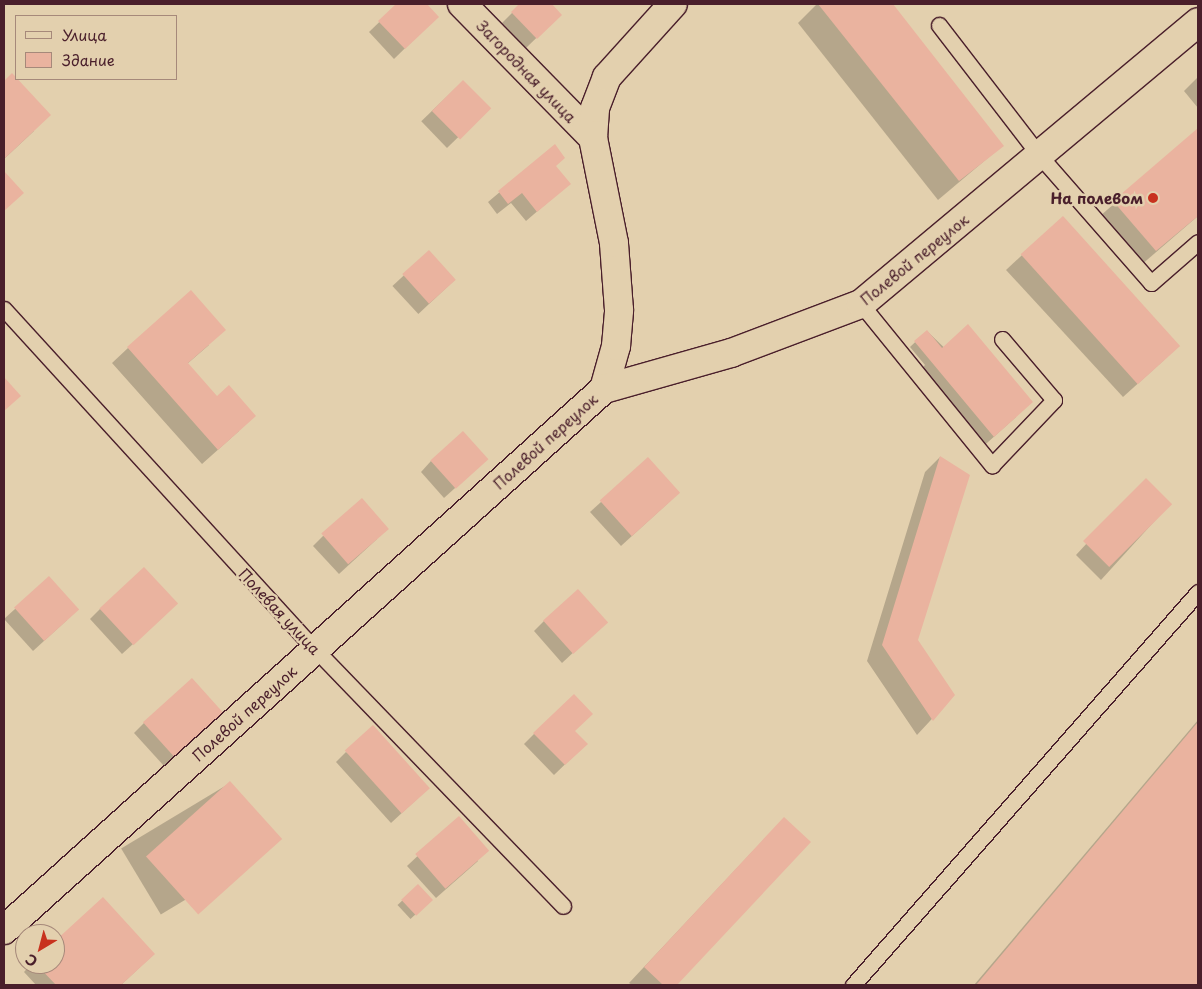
<!DOCTYPE html>
<meta charset="utf-8">
<style>
body{margin:0}
#map{position:relative;width:1202px;height:989px;overflow:hidden;background:#e3d0ae;font-family:"Playpen Sans",sans-serif}
div>[style]{position:absolute}
[style*='--x']{left:calc(var(--x)*1px);top:calc(var(--y)*1px);width:calc(var(--w)*1px);rotate:calc(var(--a)*1deg)}
.shadow>*{inset:0;background:#0003;transform-origin:0 0}
.building>*{inset:0;background:#eab39f;transform-origin:0 0}
.roads{filter:drop-shadow(1px 0 #4a1f2b) drop-shadow(-1px 0 #4a1f2b) drop-shadow(0 1px #4a1f2b) drop-shadow(0 -1px #4a1f2b)}
.lane>*{height:15px;margin:-7.5px;padding:0 7.5px;transform-origin:7.5px;border-radius:7.5px;background:#e3d0ae}
.street>*{height:28px;margin:-14px;padding:0 14px;transform-origin:14px;border-radius:14px;background:#e3d0ae}
.dots>*{width:14px;height:14px;translate:-50% -50%;box-sizing:border-box;border:2px solid #e3d0ae;border-radius:50%}
span{translate:-50% -50%;white-space:nowrap;text-align:center;line-height:1.15;-webkit-text-stroke:5px #e3d0ae;paint-order:stroke}
.street-label{font-size:15px;color:#4a1f2b}
.poi-label{font-size:15px;color:#4a1f2b;font-weight:700}
.right{translate:-100% -50%;text-align:right}
.frame{position:absolute;inset:0;border:5px solid #4a1f2b;pointer-events:none}
.legend{position:absolute;left:15px;top:15px;width:162px;height:65px;box-sizing:border-box;background:#e3d0ae;border:1px solid #a6897a;margin:0;padding:6px 9px;list-style:none;font-size:15px;color:#4a1f2b}
.legend li{display:flex;align-items:center;gap:10px;height:25px}
.legend b{width:25px;border:1px solid #a6897a}
.north{position:absolute;left:15px;top:924px;width:50px;height:50px;box-sizing:border-box;background:#e3d0ae;border:1px solid #a6897a;border-radius:50%;rotate:217deg;font-size:14px;font-weight:700;line-height:20px;text-align:center;color:#4a1f2b}
.north::after{content:'';display:block;margin:auto;width:18px;height:22px;background:#c8321e;clip-path:polygon(50% 0,100% 100%,50% 72%,0 100%)}
</style>
<div id="map">
<div class="shadow">
<i style="clip-path:polygon(398px 4px,425px 4px,437px 17px,394px 59px,369px 32px)"></i>
<i style="clip-path:polygon(521px 4px,550px 4px,560px 15px,526px 48px,502px 23px)"></i>
<i style="clip-path:polygon(817px 4px,891px 4px,1002px 146px,938px 200px,798px 23px)"></i>
<i style="clip-path:polygon(12px 74px,34px 131px,4px 159px,4px 82px)"></i>
<i style="clip-path:polygon(1198px 77px,1198px 108px,1184px 91px)"></i>
<i style="left:463px;top:81px;width:37px;height:58px;rotate:46deg"></i>
<i style="clip-path:polygon(1198px 130px,1198px 216px,1140px 266px,1099px 217px)"></i>
<i style="clip-path:polygon(555px 146px,555px 166px,569px 184px,526px 221px,511px 203px,497px 214px,488px 202px)"></i>
<i style="clip-path:polygon(1063px 217px,1164px 360px,1123px 397px,1006px 270px)"></i>
<i style="left:429px;top:252px;width:38px;height:50px;rotate:47deg"></i>
<i style="clip-path:polygon(927px 331px,1016px 417px,978px 451px,915px 375px,925px 365px,910px 347px)"></i>
<i style="clip-path:polygon(209px 345px,187px 364px,239px 431px,202px 464px,112px 363px,128px 348px)"></i>
<i style="clip-path:polygon(940px 457px,916px 641px,954px 695px,917px 735px,867px 661px,925px 472px)"></i>
<i style="clip-path:polygon(431px 461px,476px 469px,444px 498px,421px 472px)"></i>
<i style="clip-path:polygon(1136px 490px,1170px 504px,1101px 580px,1076px 555px)"></i>
<i style="clip-path:polygon(601px 502px,668px 503px,621px 546px,590px 512px)"></i>
<i style="clip-path:polygon(323px 536px,377px 539px,339px 574px,313px 546px)"></i>
<i style="clip-path:polygon(49px 578px,67px 620px,33px 651px,4px 619px)"></i>
<i style="clip-path:polygon(100px 609px,166px 614px,122px 654px,90px 619px)"></i>
<i style="clip-path:polygon(544px 621px,606px 622px,562px 663px,534px 631px)"></i>
<i style="clip-path:polygon(1198px 720px,1198px 985px,974px 985px)"></i>
<i style="clip-path:polygon(144px 723px,212px 723px,164px 766px,134px 733px)"></i>
<i style="clip-path:polygon(574px 732px,586px 744px,554px 775px,524px 744px,534px 734px)"></i>
<i style="clip-path:polygon(346px 752px,418px 798px,391px 823px,336px 762px)"></i>
<i style="left:230px;top:783px;width:77px;height:127px;rotate:59deg"></i>
<i style="clip-path:polygon(458px 818px,478px 861px,436px 898px,407px 866px)"></i>
<i style="clip-path:polygon(769px 834px,809px 842px,675px 985px,632px 985px,629px 983px)"></i>
<i style="left:418px;top:886px;width:19px;height:28px;rotate:47deg"></i>
<i style="clip-path:polygon(55px 942px,154px 954px,121px 985px,36px 985px,24px 972px,31px 964px,55px 964px)"></i>
</div>
<div class="building">
<i style="clip-path:polygon(396px 4px,427px 4px,439px 17px,405px 49px,378px 21px)"></i>
<i style="clip-path:polygon(519px 4px,552px 4px,562px 15px,537px 39px,511px 12px)"></i>
<i style="clip-path:polygon(818px 4px,893px 4px,1004px 146px,959px 181px)"></i>
<i style="clip-path:polygon(12px 73px,51px 115px,4px 159px,4px 81px)"></i>
<i style="left:463px;top:80px;width:40px;height:44px;rotate:45deg"></i>
<i style="clip-path:polygon(1198px 128px,1198px 216px,1156px 251px,1113px 201px)"></i>
<i style="clip-path:polygon(555px 144px,565px 158px,556px 166px,571px 184px,537px 212px,522px 193px,508px 204px,498px 191px)"></i>
<i style="clip-path:polygon(4px 171px,24px 193px,4px 211px)"></i>
<i style="left:1063px;top:216px;width:175px;height:57px;rotate:48deg"></i>
<i style="left:429px;top:250px;width:40px;height:36px;rotate:48deg"></i>
<i style="clip-path:polygon(191px 290px,226px 330px,188px 363px,217px 396px,229px 385px,256px 416px,218px 450px,127px 347px)"></i>
<i style="clip-path:polygon(968px 324px,1033px 402px,994px 437px,914px 341px,927px 330px,942px 348px)"></i>
<i style="clip-path:polygon(4px 377px,21px 396px,4px 411px)"></i>
<i style="left:463px;top:431px;width:38px;height:44px;rotate:48deg"></i>
<i style="clip-path:polygon(940px 456px,970px 475px,918px 640px,955px 695px,933px 721px,882px 645px)"></i>
<i style="left:648px;top:457px;width:48px;height:65px;rotate:48deg"></i>
<i style="left:1146px;top:478px;width:37px;height:89px;rotate:45deg"></i>
<i style="left:362px;top:498px;width:41px;height:54px;rotate:49deg"></i>
<i style="left:144px;top:567px;width:50px;height:61px;rotate:47deg"></i>
<i style="left:49px;top:576px;width:45px;height:47px;rotate:48deg"></i>
<i style="left:578px;top:589px;width:45px;height:47px;rotate:48deg"></i>
<i style="left:192px;top:678px;width:47px;height:66px;rotate:48deg"></i>
<i style="clip-path:polygon(574px 694px,593px 714px,575px 731px,588px 744px,565px 765px,533px 733px)"></i>
<i style="clip-path:polygon(1198px 722px,1198px 985px,976px 985px)"></i>
<i style="left:373px;top:725px;width:85px;height:38px;rotate:48deg"></i>
<i style="left:230px;top:781px;width:78px;height:113px;rotate:48deg"></i>
<i style="left:459px;top:816px;width:46px;height:58px;rotate:49deg"></i>
<i style="clip-path:polygon(784px 817px,811px 842px,677px 985px,663px 985px,644px 967px)"></i>
<i style="left:418px;top:884px;width:22px;height:23px;rotate:47deg"></i>
<i style="clip-path:polygon(103px 897px,155px 954px,121px 985px,56px 985px,36px 964px,55px 964px,55px 941px)"></i>
</div>
<div class="roads">
<div class="lane">
<i style="--x:939;--y:25;--w:164;--a:52.4"></i>
<i style="--x:1039;--y:155;--w:170;--a:48.8"></i>
<i style="--x:1151;--y:283;--w:62;--a:-41.1"></i>
<i style="--x:861;--y:304;--w:208;--a:50.9"></i>
<i style="--x:992;--y:465;--w:90;--a:-46.4"></i>
<i style="--x:1054;--y:400;--w:80;--a:-130.4"></i>
<i style="--x:4;--y:309;--w:461;--a:47.6"></i>
<i style="--x:315;--y:649;--w:357;--a:46"></i>
<i style="--x:853;--y:985;--w:523;--a:-48.72"></i>
</div>
<div class="street">
<i style="--x:462;--y:4;--w:187;--a:45.6"></i>
<i style="--x:604;--y:389;--w:45;--a:-74.4"></i>
<i style="--x:616;--y:346;--w:36;--a:-85"></i>
<i style="--x:619;--y:310;--w:67;--a:-94.3"></i>
<i style="--x:614;--y:243;--w:107;--a:-101.3"></i>
<i style="--x:593;--y:138;--w:30;--a:-86"></i>
<i style="--x:595;--y:108;--w:33;--a:-69"></i>
<i style="--x:607;--y:77;--w:98;--a:-47.9"></i>
<i style="--x:4;--y:930;--w:808;--a:-42.04"></i>
<i style="--x:604;--y:389;--w:132;--a:-15.8"></i>
<i style="--x:731;--y:353;--w:139;--a:-20.7"></i>
<i style="--x:861;--y:304;--w:439;--a:-39.9"></i>
</div>
</div>
<div class="dots">
<i style="left:1153px;top:198px;background:#c8321e"></i>
</div>
<div class="street-label">
<span style="left:527px;top:71px;rotate:46deg">Загородная улица</span>
<span style="left:914px;top:259px;rotate:-39deg">Полевой переулок</span>
<span style="left:545px;top:441px;rotate:-42deg">Полевой переулок</span>
<span style="left:280px;top:611px;rotate:47deg">Полевая улица</span>
<span style="left:244px;top:713px;rotate:-42deg">Полевой переулок</span>
</div>
<div class="poi-label">
<span class="right" style="left:1143px;top:198px">На полевом</span>
</div>
<div class="frame"></div>
<ul class="legend">
<li><b style="height:6px;background:#e3d0ae"></b>Улица</li>
<li><b style="height:14px;background:#eab39f"></b>Здание</li>
</ul>
<div class="north">С</div>
</div>
